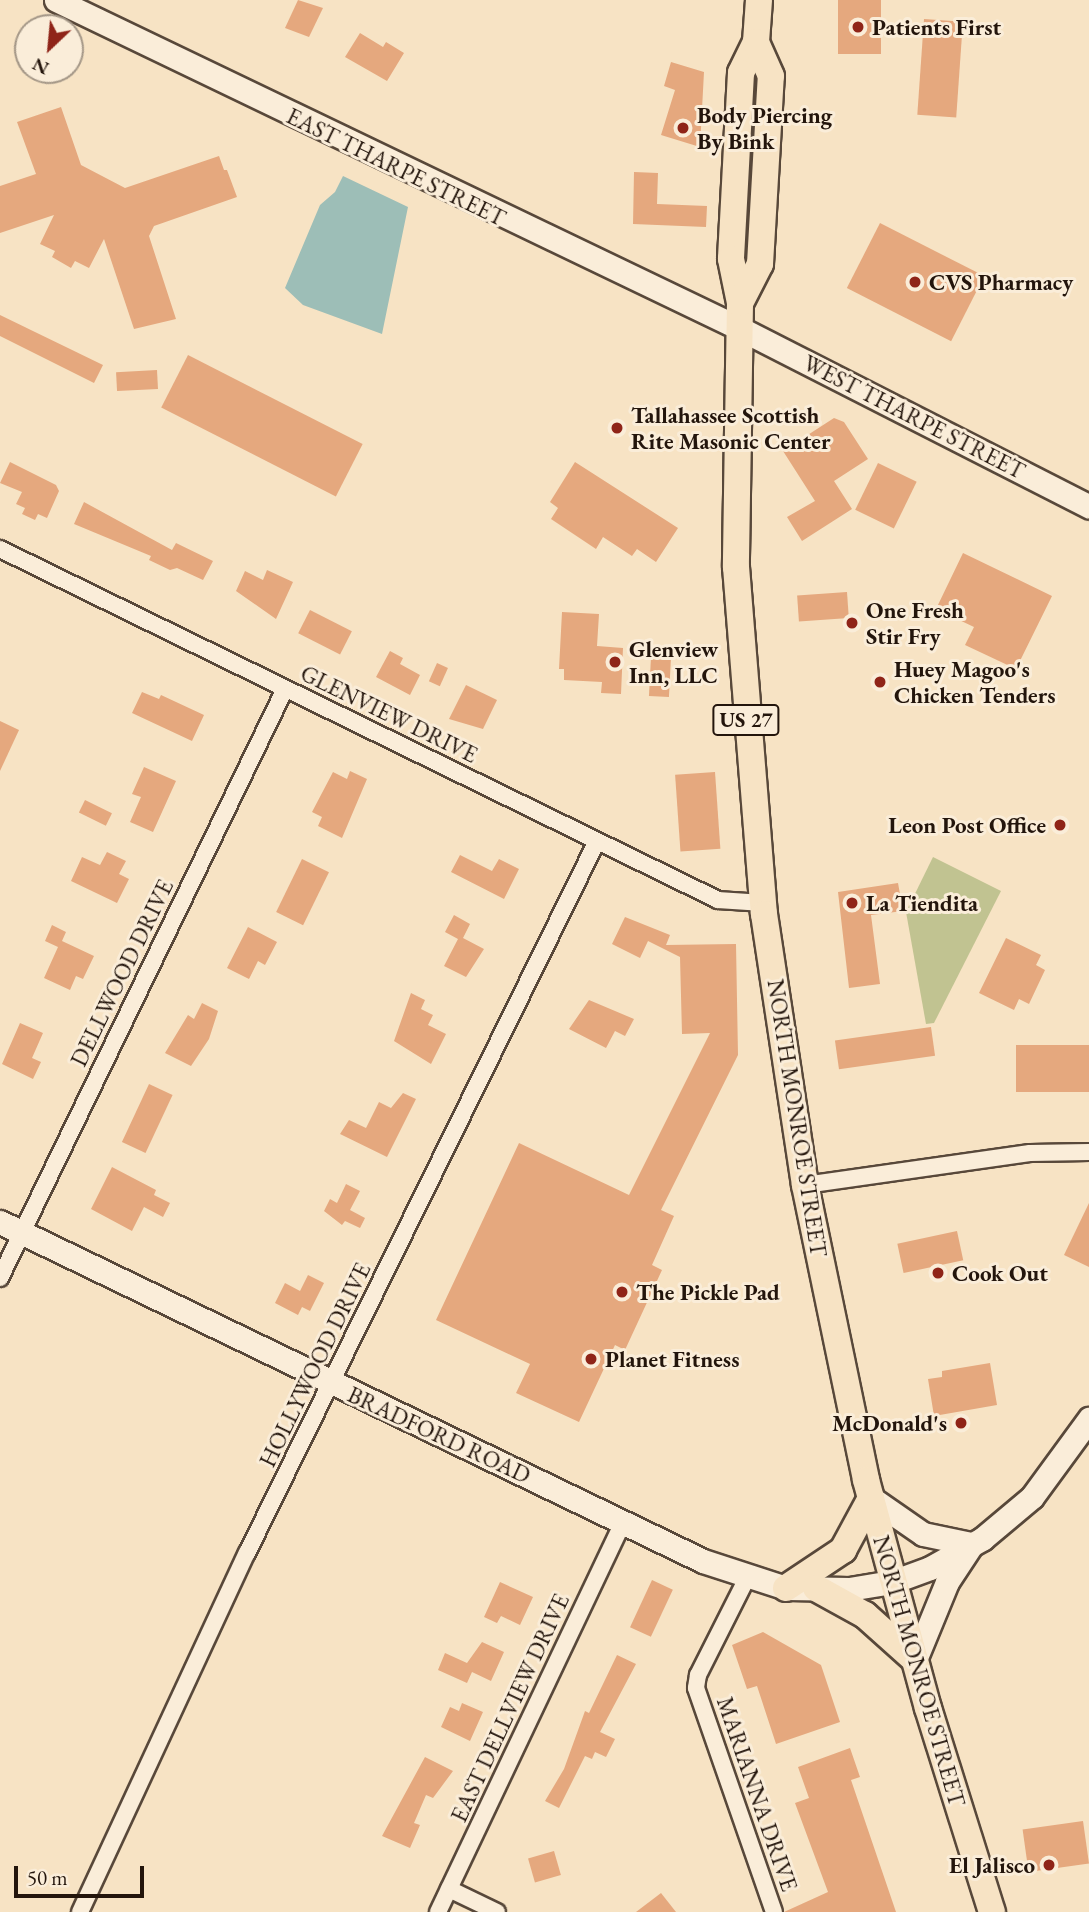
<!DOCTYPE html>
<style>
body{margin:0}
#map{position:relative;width:1089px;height:1912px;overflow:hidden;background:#f7e3c4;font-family:"EB Garamond",serif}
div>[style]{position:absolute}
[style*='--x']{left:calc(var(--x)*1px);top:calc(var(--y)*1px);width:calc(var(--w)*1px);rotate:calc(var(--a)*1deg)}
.green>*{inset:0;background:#c1c391}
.water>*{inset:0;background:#9dbeb7}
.building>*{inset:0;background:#e5a87e;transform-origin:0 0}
.roads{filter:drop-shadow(2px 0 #58483a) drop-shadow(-2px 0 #58483a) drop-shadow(0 2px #58483a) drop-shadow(0 -2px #58483a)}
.street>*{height:16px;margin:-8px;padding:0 8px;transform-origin:8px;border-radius:8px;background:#faedd9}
.secondary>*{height:23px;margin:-11.5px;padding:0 11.5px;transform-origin:11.5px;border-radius:11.5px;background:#faedd9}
.primary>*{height:26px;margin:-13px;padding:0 13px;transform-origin:13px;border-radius:13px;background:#f7e3c4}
.dots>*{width:19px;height:19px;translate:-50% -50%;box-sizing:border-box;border:4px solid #faedd9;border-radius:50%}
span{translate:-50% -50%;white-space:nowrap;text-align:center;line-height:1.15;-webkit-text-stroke:6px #faedd9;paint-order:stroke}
.shield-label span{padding:2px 5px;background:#faedd9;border:2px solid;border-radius:5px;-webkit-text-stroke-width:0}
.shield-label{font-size:21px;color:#23150c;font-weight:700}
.poi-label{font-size:23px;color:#23150c;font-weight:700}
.left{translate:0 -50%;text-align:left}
.right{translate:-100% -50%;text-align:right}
.street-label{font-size:23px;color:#23150c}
.north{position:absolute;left:14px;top:14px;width:70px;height:70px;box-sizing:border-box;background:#faedd9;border:2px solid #a49787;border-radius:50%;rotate:206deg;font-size:19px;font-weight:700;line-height:28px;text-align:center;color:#23150c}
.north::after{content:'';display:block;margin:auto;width:24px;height:32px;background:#8f2418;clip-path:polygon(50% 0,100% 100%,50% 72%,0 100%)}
.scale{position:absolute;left:14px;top:1866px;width:130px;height:32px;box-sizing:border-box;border:4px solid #23150c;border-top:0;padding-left:9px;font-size:21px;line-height:24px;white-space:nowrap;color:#23150c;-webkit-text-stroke:5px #faedd9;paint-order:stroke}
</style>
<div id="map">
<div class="green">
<i style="clip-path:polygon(933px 857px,1001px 891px,934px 1023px,926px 1024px,906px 912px)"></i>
</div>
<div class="water">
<i style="clip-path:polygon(343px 176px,408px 207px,382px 334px,303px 305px,285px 288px,320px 205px,335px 192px)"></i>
</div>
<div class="building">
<i style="clip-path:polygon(298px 0,323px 8px,309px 37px,285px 28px)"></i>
<i style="left:838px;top:0;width:43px;height:54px"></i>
<i style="left:924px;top:19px;width:39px;height:96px;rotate:4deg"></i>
<i style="clip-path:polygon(360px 33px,383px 47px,386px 42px,404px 53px,387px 81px,345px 57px)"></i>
<i style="clip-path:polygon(671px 62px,704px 72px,700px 147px,661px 135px,675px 90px,664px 86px)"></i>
<i style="clip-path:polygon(61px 107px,81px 165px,125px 188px,219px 156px,224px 170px,227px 170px,237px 197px,154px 226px,149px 236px,176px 319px,134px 329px,104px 239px,89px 268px,75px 261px,71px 268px,52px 257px,55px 251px,40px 244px,54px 215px,0 233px,0 186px,36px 174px,17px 122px)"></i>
<i style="clip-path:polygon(634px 172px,658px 173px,657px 204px,707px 206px,706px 227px,633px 224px)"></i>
<i style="left:880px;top:223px;width:117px;height:73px;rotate:27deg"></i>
<i style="clip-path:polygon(0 315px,103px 365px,94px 383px,0 336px)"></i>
<i style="left:188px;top:355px;width:196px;height:59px;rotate:27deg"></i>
<i style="left:157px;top:370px;width:19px;height:41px;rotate:87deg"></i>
<i style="clip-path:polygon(834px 418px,844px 422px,868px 459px,834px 481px,852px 509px,802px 541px,787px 517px,815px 501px,783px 451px)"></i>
<i style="clip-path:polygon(10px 462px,56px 485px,59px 491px,47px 518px,38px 514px,35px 520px,22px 514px,25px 508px,16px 504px,22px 492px,0 483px)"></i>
<i style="clip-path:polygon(575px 462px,678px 528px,656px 562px,637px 549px,632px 556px,603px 537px,596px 549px,551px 519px,558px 508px,550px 502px)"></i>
<i style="left:878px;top:463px;width:43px;height:52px;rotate:26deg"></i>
<i style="clip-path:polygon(84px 502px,172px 550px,176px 543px,213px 561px,203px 580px,177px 568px,170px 570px,149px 560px,151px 556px,74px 524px)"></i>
<i style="clip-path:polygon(963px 553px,1052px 596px,1016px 669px,965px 645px,974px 627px,936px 609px)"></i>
<i style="clip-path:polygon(267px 570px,293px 582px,276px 619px,236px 591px,245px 571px,263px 580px)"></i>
<i style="left:847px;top:592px;width:26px;height:50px;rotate:86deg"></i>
<i style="left:310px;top:610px;width:47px;height:26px;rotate:27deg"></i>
<i style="clip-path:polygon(562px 612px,599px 614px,597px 646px,623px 648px,621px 694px,601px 693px,602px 682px,564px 680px,564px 669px,559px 669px)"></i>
<i style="clip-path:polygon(390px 651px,403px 658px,400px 664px,420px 675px,410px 695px,376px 677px)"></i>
<i style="left:651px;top:657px;width:20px;height:39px;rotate:3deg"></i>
<i style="left:437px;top:663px;width:12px;height:20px;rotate:24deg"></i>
<i style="clip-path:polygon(466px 685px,497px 700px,483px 729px,449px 719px)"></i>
<i style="clip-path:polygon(142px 692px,159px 699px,161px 695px,204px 715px,192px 741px,132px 713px)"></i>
<i style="clip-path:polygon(0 721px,19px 730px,0 771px)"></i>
<i style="clip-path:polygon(144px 767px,176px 781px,153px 832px,130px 822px,141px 797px,132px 794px)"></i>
<i style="clip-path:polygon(350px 771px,367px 779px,342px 838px,318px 826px,322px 817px,312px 812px,333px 772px,347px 779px)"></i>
<i style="left:715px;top:772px;width:77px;height:40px;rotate:86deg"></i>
<i style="left:85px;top:800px;width:30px;height:14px;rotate:26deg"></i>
<i style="clip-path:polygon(107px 852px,126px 861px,119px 874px,129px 879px,117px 903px,71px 881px,82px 857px,100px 865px)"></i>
<i style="clip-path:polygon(460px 855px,492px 871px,499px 859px,519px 869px,504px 899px,451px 872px)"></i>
<i style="left:302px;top:859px;width:30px;height:59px;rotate:26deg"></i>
<i style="clip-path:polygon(898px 883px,903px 911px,871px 915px,880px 984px,849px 988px,838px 892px)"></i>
<i style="clip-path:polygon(454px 915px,470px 924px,463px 938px,484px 949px,466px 977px,444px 966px,458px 939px,445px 932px)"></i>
<i style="clip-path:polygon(625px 917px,670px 935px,666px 945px,736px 944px,738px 1055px,661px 1210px,674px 1216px,652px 1265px,662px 1270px,625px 1350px,615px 1345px,579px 1422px,516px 1393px,530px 1364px,436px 1320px,519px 1143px,629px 1195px,710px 1033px,682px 1034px,680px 957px,648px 941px,640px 958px,612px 944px)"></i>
<i style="clip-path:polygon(52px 925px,66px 932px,62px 941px,94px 956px,83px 979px,76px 976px,70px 990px,44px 978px,58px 947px,45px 941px)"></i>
<i style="clip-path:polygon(248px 927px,277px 942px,265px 965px,258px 961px,249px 979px,227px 968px)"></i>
<i style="clip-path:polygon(1006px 938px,1041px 955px,1036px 965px,1045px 970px,1029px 1004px,1019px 999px,1014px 1010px,979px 993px)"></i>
<i style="clip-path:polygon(411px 993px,425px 1000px,421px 1009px,433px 1015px,428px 1025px,446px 1034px,431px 1064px,394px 1041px)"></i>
<i style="clip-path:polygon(589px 1000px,634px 1019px,625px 1036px,615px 1031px,606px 1048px,569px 1029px)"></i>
<i style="clip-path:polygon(202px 1003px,218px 1011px,209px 1039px,191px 1066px,165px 1053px,188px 1015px,194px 1019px)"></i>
<i style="clip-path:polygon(20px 1023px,43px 1033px,32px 1058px,41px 1062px,33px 1079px,2px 1064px)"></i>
<i style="left:931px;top:1027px;width:29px;height:97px;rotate:82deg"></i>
<i style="left:1089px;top:1045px;width:47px;height:73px;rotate:90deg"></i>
<i style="left:149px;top:1084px;width:26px;height:64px;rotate:25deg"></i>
<i style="clip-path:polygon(403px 1093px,416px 1099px,387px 1157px,340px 1134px,349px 1120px,366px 1128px,379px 1102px,391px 1108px)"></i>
<i style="clip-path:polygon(112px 1167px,156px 1190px,154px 1195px,170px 1203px,163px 1217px,144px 1207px,132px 1231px,91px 1209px)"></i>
<i style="clip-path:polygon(346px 1184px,360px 1191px,350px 1210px,365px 1218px,360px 1228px,345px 1221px,342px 1225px,324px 1211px,330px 1199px,337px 1203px)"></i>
<i style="clip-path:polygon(1089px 1203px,1089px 1267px,1064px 1255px)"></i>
<i style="left:957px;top:1231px;width:30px;height:61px;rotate:78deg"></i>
<i style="clip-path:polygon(308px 1275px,324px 1283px,310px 1311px,302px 1307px,298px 1315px,275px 1303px,285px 1283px,300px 1291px)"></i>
<i style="clip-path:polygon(990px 1363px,997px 1405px,934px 1416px,928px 1379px,942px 1377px,942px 1371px)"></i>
<i style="left:652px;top:1580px;width:23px;height:52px;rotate:25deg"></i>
<i style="clip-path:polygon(500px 1582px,533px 1597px,520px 1625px,501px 1616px,497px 1623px,484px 1617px)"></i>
<i style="clip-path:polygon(763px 1632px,821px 1665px,840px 1722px,776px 1744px,757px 1686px,747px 1689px,732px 1645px)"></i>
<i style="clip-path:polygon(482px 1642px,504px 1652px,491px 1681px,472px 1672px,467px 1683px,438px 1670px,445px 1653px,467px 1663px)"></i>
<i style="clip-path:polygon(617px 1655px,636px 1664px,600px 1732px,615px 1739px,606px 1757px,595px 1752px,592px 1759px,585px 1756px,559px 1808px,545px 1801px,564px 1769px,585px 1711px,589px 1713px)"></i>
<i style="clip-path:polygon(462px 1703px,483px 1712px,470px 1741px,441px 1727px,450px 1707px,459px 1711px)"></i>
<i style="clip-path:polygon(850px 1748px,860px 1777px,851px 1780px,896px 1912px,784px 1912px,828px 1892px,795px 1803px,809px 1798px,798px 1767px)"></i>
<i style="clip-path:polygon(425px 1757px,453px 1771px,433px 1798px,426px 1795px,414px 1823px,420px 1825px,410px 1848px,382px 1836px)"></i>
<i style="left:1083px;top:1821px;width:43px;height:61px;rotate:82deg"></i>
<i style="left:554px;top:1851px;width:25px;height:27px;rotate:74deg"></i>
<i style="clip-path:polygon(661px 1893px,676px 1912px,636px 1912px)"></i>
</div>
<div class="roads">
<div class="street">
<i style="--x:0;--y:549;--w:799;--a:26.05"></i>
<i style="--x:718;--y:900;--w:45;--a:3.8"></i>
<i style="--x:805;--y:1185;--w:227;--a:-8.1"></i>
<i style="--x:1030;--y:1153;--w:59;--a:-1"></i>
<i style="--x:0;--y:1278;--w:654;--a:-64.18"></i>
<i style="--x:747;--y:1578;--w:109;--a:116.8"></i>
<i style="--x:698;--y:1675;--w:13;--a:99"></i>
<i style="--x:696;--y:1688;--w:237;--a:70.8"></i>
<i style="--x:449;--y:1889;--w:53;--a:25.6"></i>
<i style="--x:80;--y:1912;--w:396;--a:-65.1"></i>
<i style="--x:247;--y:1553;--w:793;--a:-63.82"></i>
<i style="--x:438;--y:1912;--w:431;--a:-64.6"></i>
</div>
<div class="secondary">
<i style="--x:56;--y:0;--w:758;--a:25.65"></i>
<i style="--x:739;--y:328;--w:393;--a:27"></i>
<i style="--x:0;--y:1222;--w:780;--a:25.74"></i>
<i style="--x:703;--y:1561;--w:87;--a:18"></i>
<i style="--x:786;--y:1588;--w:63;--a:0.9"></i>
<i style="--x:849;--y:1589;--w:44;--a:-9.2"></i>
<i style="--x:892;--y:1582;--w:40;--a:-20.2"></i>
<i style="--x:930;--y:1568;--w:60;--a:-29.1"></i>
<i style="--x:982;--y:1539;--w:65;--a:-40"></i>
<i style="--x:1032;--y:1497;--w:97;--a:-53.8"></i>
<i style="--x:871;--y:1498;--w:63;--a:34.7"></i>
<i style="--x:923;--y:1534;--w:49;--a:11.8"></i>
<i style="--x:915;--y:1660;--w:84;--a:-67.7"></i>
<i style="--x:947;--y:1582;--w:42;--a:-56.7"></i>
</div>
<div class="primary">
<i style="--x:759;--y:0;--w:42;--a:94.1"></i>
<i style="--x:756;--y:42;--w:34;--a:116"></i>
<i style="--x:741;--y:73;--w:186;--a:93.1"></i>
<i style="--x:731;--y:259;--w:45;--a:78.4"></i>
<i style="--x:740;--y:303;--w:264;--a:90.9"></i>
<i style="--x:736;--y:567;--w:348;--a:85.4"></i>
<i style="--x:764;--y:914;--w:274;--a:81.4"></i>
<i style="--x:805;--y:1185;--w:301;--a:78.3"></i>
<i style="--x:866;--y:1480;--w:236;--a:74.8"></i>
<i style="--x:928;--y:1708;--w:214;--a:72.6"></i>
<i style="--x:740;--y:303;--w:44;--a:-62.9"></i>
<i style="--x:760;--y:264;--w:188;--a:-86.7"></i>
<i style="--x:771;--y:76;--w:37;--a:-114"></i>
<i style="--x:786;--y:1588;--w:69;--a:-33.7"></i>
<i style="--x:843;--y:1550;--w:59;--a:-61.7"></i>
<i style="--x:816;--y:1588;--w:56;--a:28.9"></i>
<i style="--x:865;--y:1615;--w:66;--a:41.9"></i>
</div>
</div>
<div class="dots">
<i style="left:858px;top:27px;background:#8f2418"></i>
<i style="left:683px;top:128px;background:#8f2418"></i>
<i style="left:915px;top:282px;background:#8f2418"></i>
<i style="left:617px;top:428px;background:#8f2418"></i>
<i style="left:852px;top:623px;background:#8f2418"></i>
<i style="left:615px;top:662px;background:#8f2418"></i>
<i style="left:880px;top:682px;background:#8f2418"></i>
<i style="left:1060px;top:825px;background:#8f2418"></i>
<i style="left:852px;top:903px;background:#8f2418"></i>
<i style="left:938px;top:1273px;background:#8f2418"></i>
<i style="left:622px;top:1292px;background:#8f2418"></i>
<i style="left:591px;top:1359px;background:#8f2418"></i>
<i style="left:961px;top:1423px;background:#8f2418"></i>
<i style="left:1049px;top:1865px;background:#8f2418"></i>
</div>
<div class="shield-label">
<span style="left:746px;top:720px">US 27</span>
</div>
<div class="poi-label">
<span class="left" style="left:872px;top:27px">Patients First</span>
<span class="left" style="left:697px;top:128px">Body Piercing<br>By Bink</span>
<span class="left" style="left:929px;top:282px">CVS Pharmacy</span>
<span class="left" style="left:631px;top:428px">Tallahassee Scottish<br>Rite Masonic Center</span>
<span class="left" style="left:866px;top:623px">One Fresh<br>Stir Fry</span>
<span class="left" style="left:629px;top:662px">Glenview<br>Inn, LLC</span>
<span class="left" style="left:894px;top:682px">Huey Magoo's<br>Chicken Tenders</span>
<span class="right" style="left:1046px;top:825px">Leon Post Office</span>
<span class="left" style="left:866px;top:903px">La Tiendita</span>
<span class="left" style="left:952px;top:1273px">Cook Out</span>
<span class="left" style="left:636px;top:1292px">The Pickle Pad</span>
<span class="left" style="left:605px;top:1359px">Planet Fitness</span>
<span class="right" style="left:947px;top:1423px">McDonald's</span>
<span class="right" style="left:1035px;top:1865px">El Jalisco</span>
</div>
<div class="street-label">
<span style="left:396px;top:167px;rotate:26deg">EAST THARPE STREET</span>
<span style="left:914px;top:417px;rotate:27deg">WEST THARPE STREET</span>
<span style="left:389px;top:714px;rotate:26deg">GLENVIEW DRIVE</span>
<span style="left:122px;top:973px;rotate:-64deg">DELLWOOD DRIVE</span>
<span style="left:797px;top:1118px;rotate:81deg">NORTH MONROE STREET</span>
<span style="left:315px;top:1365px;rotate:-64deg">HOLLYWOOD DRIVE</span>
<span style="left:439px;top:1435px;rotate:25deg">BRADFORD ROAD</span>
<span style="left:919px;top:1671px;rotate:74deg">NORTH MONROE STREET</span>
<span style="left:510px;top:1708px;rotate:-65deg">EAST DELLVIEW DRIVE</span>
<span style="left:757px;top:1794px;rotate:71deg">MARIANNA DRIVE</span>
</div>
<div class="north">N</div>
<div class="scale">50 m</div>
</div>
